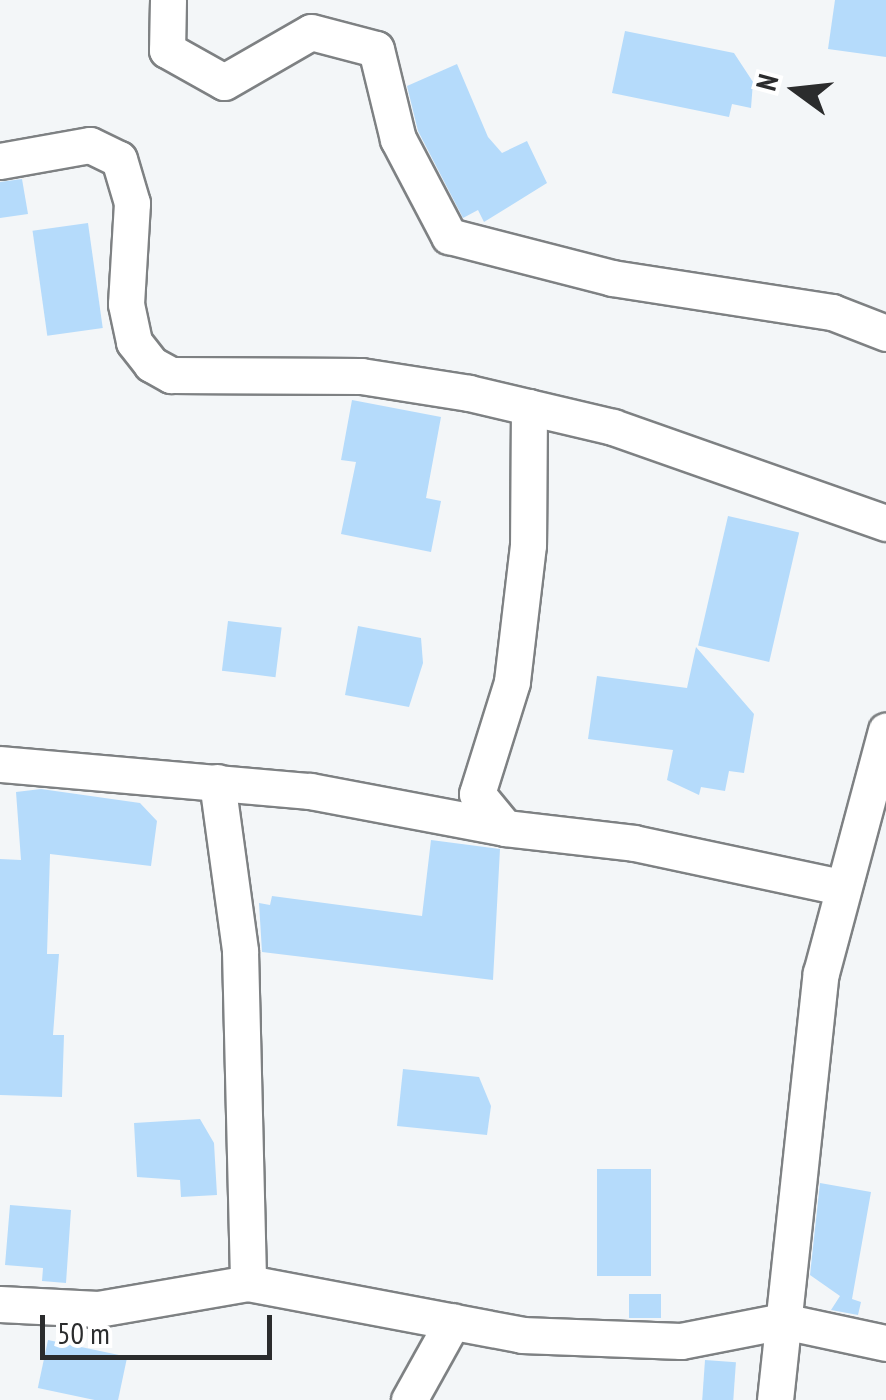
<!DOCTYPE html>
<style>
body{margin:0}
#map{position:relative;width:886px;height:1400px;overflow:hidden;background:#f3f6f8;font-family:"PT Sans Narrow",sans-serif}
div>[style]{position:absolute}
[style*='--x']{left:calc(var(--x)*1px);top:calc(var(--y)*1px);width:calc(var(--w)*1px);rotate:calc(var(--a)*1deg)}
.building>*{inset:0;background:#b5dbfb;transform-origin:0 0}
.roads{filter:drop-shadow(2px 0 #7e8183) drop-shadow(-2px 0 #7e8183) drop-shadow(0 2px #7e8183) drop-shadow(0 -2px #7e8183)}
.minor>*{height:35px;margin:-17.5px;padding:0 17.5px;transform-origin:17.5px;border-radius:17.5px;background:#fff}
span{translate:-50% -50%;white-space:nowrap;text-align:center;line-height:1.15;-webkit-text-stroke:10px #fff;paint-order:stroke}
.north{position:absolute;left:746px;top:40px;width:100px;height:100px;-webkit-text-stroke:8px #fff;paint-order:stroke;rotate:285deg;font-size:28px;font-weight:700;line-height:40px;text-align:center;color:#2b2c2d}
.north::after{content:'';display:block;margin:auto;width:35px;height:45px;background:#2b2c2d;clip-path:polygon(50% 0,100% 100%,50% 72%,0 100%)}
.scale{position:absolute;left:40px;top:1315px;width:232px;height:45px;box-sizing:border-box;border:5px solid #2b2c2d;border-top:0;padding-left:12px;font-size:30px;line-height:35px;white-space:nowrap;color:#2b2c2d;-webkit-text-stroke:8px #fff;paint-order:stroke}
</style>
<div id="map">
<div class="building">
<i style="clip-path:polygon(835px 0,886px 0,886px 57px,828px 49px)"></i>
<i style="clip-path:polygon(625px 31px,734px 53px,753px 82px,751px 108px,732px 104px,729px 117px,612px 93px)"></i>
<i style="clip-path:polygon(457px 64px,488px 137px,502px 153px,527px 141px,547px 183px,484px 222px,478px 210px,463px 218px,418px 131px,407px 86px)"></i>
<i style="clip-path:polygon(22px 179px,28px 214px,0 218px,0 182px)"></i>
<i style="left:88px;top:223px;width:106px;height:56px;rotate:82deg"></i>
<i style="clip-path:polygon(352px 400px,441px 417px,426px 498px,441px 501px,431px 552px,341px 534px,356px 462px,341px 460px)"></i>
<i style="left:728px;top:516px;width:73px;height:133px;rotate:13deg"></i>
<i style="left:228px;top:621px;width:54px;height:50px;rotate:7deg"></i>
<i style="clip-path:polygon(358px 626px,421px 638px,423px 663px,409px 707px,345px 695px)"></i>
<i style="clip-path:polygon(696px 647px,754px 714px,744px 773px,729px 771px,725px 791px,701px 787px,699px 795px,667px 780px,673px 750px,588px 739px,597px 676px,687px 688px)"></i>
<i style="clip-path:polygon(41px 789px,140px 803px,157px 821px,151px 866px,50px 854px,47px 954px,59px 954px,53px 1035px,64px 1035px,62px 1097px,0 1095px,0 859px,21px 860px,16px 792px)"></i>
<i style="clip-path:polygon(431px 840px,500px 849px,493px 980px,262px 952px,259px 903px,270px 905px,272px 896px,422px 916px)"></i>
<i style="clip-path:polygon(403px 1069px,479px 1077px,491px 1106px,487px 1135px,397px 1126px)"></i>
<i style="clip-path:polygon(200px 1119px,214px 1143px,217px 1195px,181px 1197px,180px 1180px,137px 1177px,134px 1123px)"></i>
<i style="left:597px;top:1169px;width:54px;height:107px"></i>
<i style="clip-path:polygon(820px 1183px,871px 1192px,852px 1299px,861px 1302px,858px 1315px,831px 1310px,840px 1296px,810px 1275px)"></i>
<i style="clip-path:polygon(10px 1205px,71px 1210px,66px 1283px,42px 1281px,43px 1268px,5px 1265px)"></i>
<i style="left:629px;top:1294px;width:32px;height:24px"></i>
<i style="left:48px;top:1340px;width:81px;height:49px;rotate:12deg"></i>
<i style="left:705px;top:1360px;width:31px;height:40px;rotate:4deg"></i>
</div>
<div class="roads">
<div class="minor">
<i style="--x:168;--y:0;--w:50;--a:91.1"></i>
<i style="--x:167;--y:50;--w:65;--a:29.3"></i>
<i style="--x:224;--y:82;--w:100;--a:-29.9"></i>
<i style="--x:311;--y:32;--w:67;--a:14.7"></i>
<i style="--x:376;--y:49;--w:93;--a:76.3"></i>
<i style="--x:398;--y:139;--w:110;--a:62.3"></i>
<i style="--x:449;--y:236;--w:168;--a:14.4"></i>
<i style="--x:612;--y:278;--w:223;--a:8.8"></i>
<i style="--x:832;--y:312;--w:58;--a:21.3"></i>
<i style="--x:0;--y:161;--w:91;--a:-10.1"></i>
<i style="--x:90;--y:145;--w:32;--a:26"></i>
<i style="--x:119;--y:159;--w:46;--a:73.5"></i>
<i style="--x:132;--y:203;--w:101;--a:93.4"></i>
<i style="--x:126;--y:304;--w:39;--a:78"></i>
<i style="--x:134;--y:342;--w:28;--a:52"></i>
<i style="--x:151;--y:364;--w:23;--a:29"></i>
<i style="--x:171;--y:375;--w:190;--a:0.3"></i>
<i style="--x:361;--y:376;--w:109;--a:8.9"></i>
<i style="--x:469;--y:393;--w:148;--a:13.3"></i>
<i style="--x:613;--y:427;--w:289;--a:19.4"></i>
<i style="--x:529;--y:407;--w:138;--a:90.4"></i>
<i style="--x:528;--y:545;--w:138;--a:96.7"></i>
<i style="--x:512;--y:682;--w:117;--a:107.4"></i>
<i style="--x:477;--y:794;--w:44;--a:50.5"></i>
<i style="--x:505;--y:828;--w:130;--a:6.6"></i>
<i style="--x:634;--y:843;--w:212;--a:12"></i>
<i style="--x:0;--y:764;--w:311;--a:5"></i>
<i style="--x:310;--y:791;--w:198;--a:10.7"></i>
<i style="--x:217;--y:782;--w:171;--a:82.2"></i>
<i style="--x:240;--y:951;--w:332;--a:88.6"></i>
<i style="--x:0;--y:1304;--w:98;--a:2.9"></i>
<i style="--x:98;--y:1309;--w:152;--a:-9.8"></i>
<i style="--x:248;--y:1283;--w:279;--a:10.7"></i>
<i style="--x:522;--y:1335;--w:159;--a:2.2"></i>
<i style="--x:681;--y:1341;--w:104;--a:-11.1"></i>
<i style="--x:783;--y:1321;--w:105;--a:12.1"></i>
<i style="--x:409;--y:1400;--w:90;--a:-60.9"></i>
<i style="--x:775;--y:1400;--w:429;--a:-83.9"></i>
<i style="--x:821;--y:973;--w:251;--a:-75"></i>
</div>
</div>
<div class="north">N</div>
<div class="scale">50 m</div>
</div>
